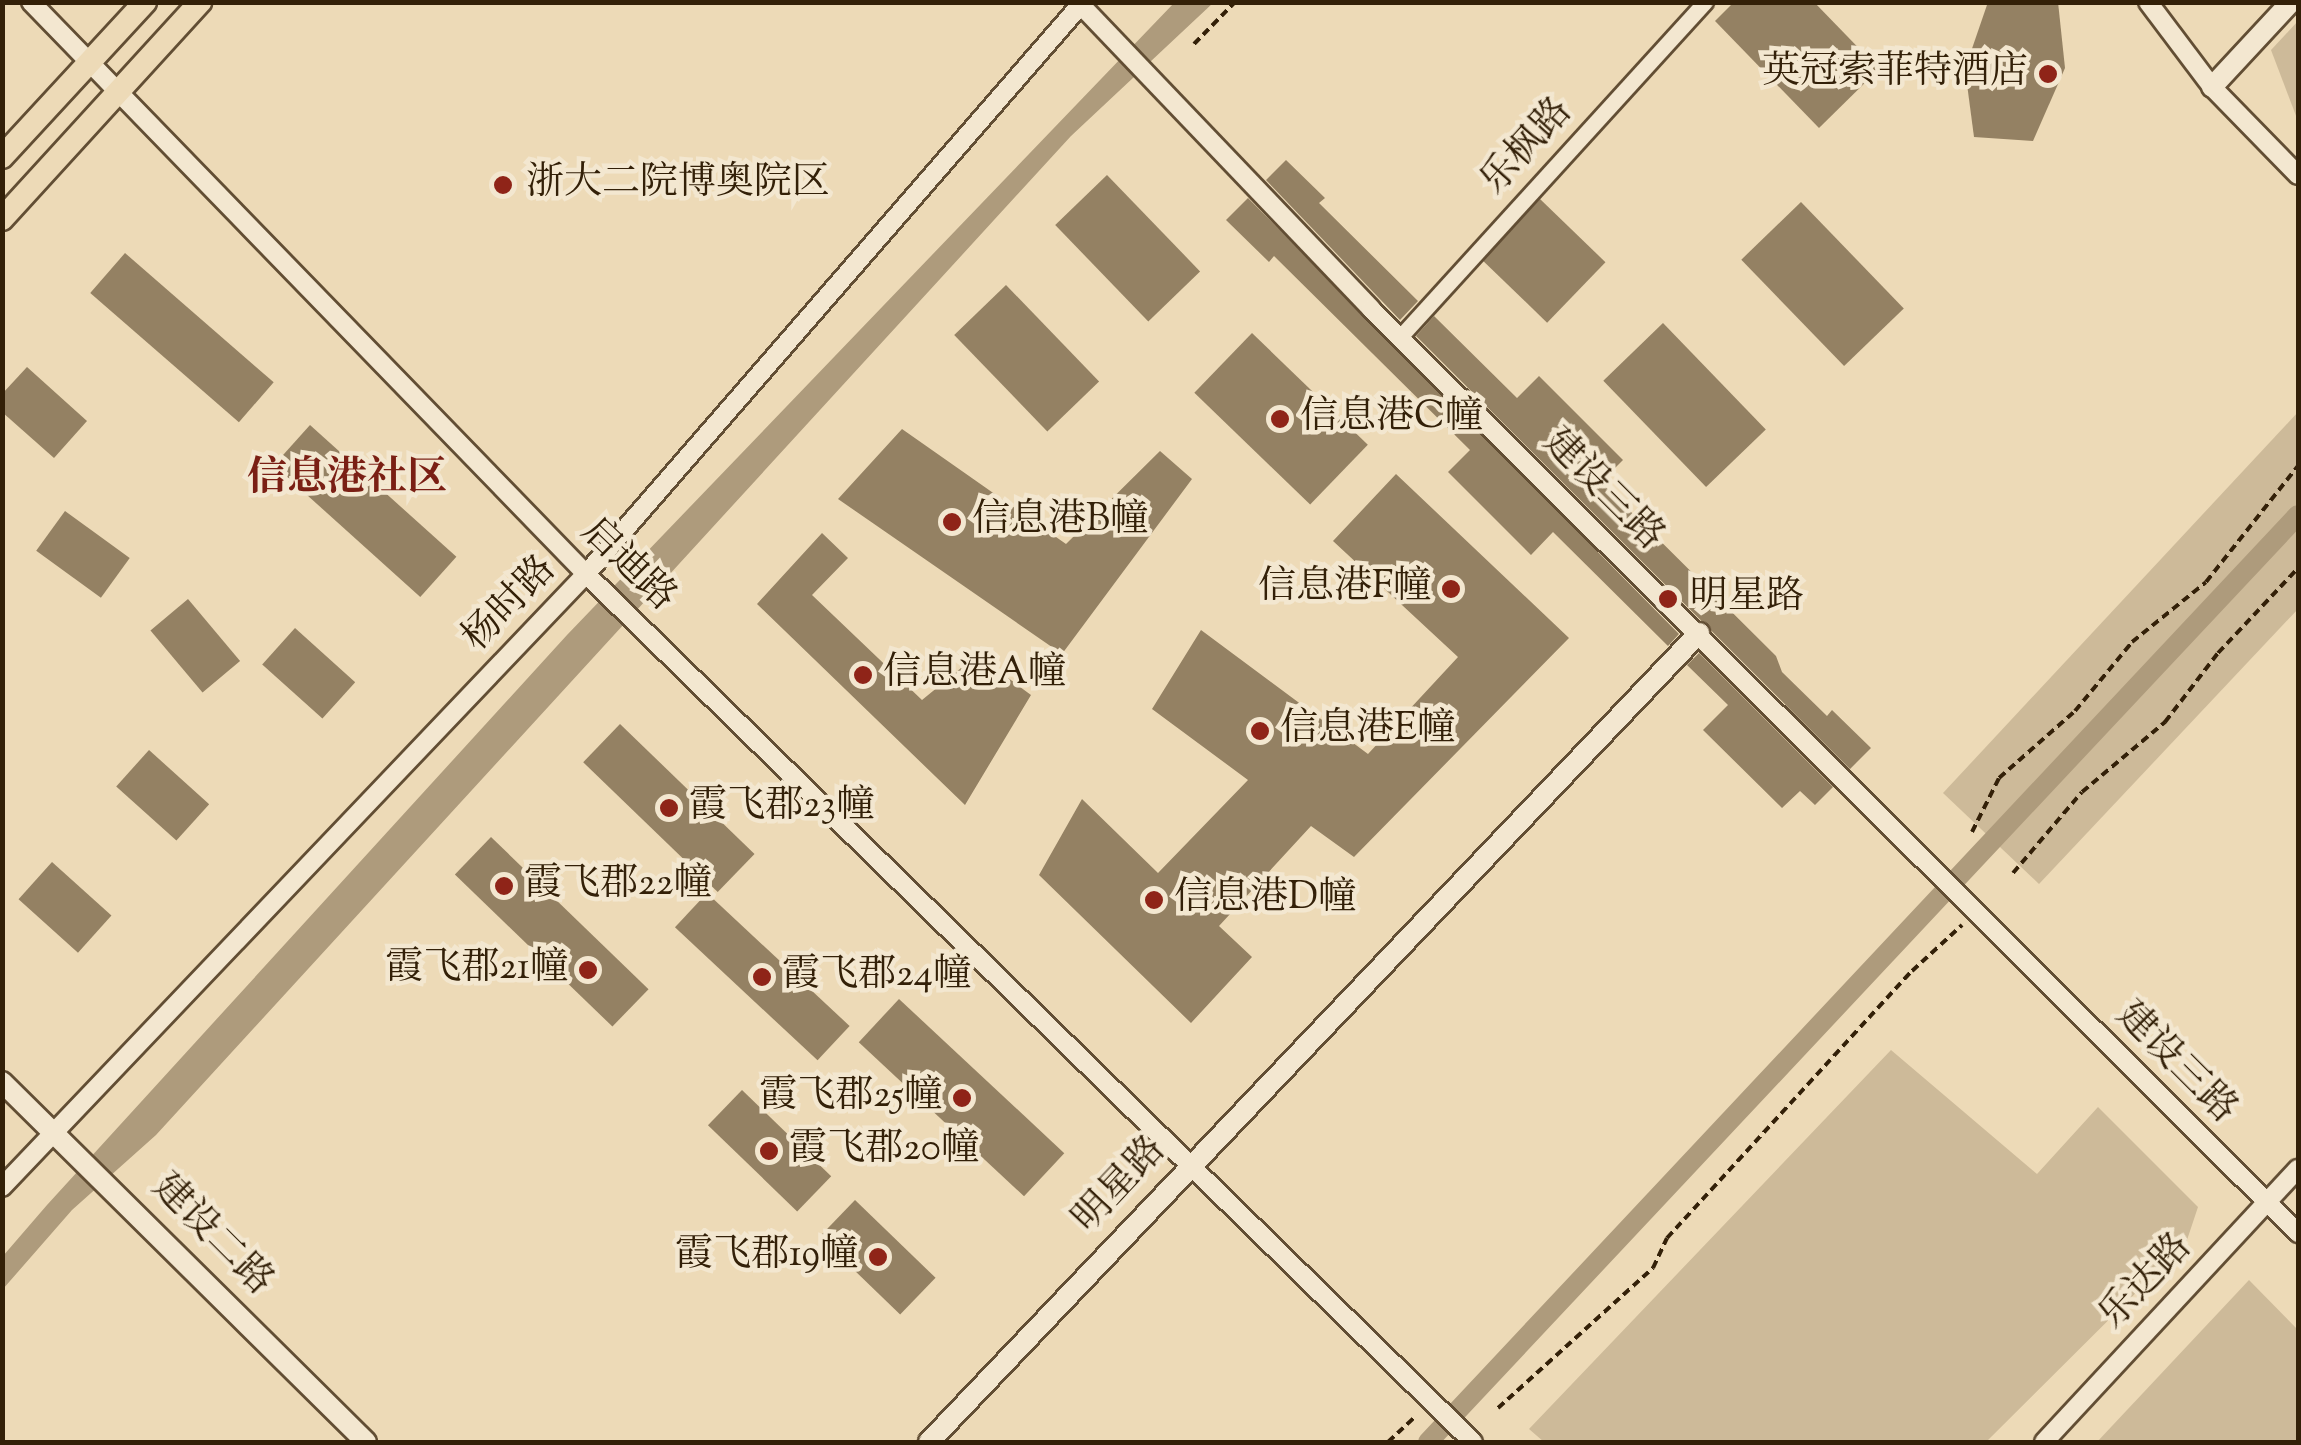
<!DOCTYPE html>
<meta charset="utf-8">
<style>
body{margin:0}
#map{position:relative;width:2301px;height:1445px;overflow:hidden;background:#eddab7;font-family:"Sorts Mill Goudy","Noto Serif SC",serif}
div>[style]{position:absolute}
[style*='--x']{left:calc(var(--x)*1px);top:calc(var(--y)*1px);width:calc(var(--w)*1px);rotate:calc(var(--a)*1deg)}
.green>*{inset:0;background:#cdba99}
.water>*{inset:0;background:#ae9b7c}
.canal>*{height:20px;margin:-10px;padding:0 10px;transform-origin:10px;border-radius:10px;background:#ae9b7c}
.building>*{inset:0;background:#948163;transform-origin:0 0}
.path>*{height:4px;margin-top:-2px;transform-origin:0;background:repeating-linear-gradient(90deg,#332008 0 8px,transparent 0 13px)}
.roads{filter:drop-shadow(2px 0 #624e34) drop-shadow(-2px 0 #624e34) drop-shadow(0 2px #624e34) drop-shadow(0 -2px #624e34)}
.minor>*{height:15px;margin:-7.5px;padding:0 7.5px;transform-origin:7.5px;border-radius:7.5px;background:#f3e7d0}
.tertiary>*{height:18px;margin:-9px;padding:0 9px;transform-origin:9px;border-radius:9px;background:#f3e7d0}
.secondary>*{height:20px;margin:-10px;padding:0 10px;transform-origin:10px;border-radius:10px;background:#f3e7d0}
.primary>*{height:22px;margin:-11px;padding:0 11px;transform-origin:11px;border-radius:11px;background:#eddab7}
.dots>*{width:28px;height:28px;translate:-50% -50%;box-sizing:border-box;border:5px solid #f3e7d0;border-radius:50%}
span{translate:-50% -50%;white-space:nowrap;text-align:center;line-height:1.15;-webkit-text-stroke:9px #f3e7d0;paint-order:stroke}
.poi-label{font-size:38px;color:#332008}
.right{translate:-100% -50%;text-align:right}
.left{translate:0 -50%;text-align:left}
.street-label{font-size:38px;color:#332008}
.neighbourhood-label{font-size:40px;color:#7a1f14;font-weight:700}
.frame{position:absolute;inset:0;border:5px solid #332008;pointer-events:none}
</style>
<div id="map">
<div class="green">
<i style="clip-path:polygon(2298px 21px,2298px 121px,2271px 50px)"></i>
<i style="clip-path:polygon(2298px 412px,2298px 609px,2039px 884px,1943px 793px)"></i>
<i style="clip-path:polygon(1891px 1050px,2037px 1174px,2098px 1107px,2198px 1207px,2186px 1243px,1986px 1442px,1544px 1442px,1529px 1429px)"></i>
<i style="clip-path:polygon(2249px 1280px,2298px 1330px,2298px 1442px,2097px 1442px)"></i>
</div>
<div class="water">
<i style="clip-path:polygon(1174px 3px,1213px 3px,1071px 136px,156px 1135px,72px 1210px,3px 1289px,3px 1256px,47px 1205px,567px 635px)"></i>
</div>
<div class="canal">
<i style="--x:1428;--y:1442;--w:1271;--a:-46.82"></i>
</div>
<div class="building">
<i style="clip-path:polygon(1734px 2px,1814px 2px,1879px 69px,1819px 128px,1715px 21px)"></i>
<i style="clip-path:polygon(1988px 2px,2058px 2px,2065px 68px,2033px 141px,1974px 137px,1965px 69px)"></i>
<i style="clip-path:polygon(1286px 160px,1325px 198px,1319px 203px,1418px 301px,1400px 320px,1266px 180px)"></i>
<i style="left:1107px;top:175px;width:134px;height:72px;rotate:46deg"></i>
<i style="clip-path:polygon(1248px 198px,1679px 634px,1668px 646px,1553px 532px,1531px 555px,1448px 472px,1470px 450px,1274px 256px,1269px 262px,1226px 220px)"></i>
<i style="left:1540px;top:199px;width:91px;height:84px;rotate:44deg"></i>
<i style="left:1801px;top:202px;width:148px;height:83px;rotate:46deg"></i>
<i style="left:125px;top:253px;width:197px;height:53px;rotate:41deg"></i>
<i style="left:1006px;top:285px;width:134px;height:72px;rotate:46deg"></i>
<i style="clip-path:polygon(1434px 316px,1517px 398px,1539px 376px,1623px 460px,1601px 482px,1776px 656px,1782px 672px,1827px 716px,1832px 710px,1871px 748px,1850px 769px,1416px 336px)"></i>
<i style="left:1663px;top:323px;width:148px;height:83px;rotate:46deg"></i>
<i style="left:1252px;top:333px;width:161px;height:83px;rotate:44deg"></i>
<i style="clip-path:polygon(27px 367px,87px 421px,54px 458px,2px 412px,2px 394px)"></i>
<i style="left:310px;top:425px;width:197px;height:54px;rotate:42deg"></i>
<i style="clip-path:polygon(902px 429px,1066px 544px,1160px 451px,1192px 479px,1062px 654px,838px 499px)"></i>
<i style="clip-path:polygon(1396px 474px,1569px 638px,1354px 857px,1311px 826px,1219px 926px,1252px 957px,1191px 1023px,1039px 875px,1082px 799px,1158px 873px,1248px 780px,1152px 709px,1201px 630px,1368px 754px,1458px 657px,1333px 541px)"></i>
<i style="left:65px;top:511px;width:80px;height:49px;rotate:36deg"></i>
<i style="clip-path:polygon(822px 533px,848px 558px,812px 595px,922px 700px,977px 655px,1031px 695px,965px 805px,757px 604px)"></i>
<i style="left:188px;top:599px;width:81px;height:49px;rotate:50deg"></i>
<i style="left:295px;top:628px;width:81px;height:49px;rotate:42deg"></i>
<i style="clip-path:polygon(1699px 653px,1833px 787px,1815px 805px,1800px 791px,1782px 808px,1703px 730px,1728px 705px,1687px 665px)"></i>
<i style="left:620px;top:724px;width:187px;height:53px;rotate:44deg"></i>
<i style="left:149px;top:750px;width:81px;height:49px;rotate:42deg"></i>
<i style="left:491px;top:837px;width:219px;height:52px;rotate:44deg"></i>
<i style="left:52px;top:862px;width:80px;height:50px;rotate:42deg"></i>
<i style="left:707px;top:893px;width:195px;height:47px;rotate:43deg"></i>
<i style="left:899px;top:999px;width:226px;height:59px;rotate:43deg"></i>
<i style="left:742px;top:1090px;width:124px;height:49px;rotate:44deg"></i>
<i style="left:855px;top:1200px;width:112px;height:51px;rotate:44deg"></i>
</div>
<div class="path">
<i style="--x:1194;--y:44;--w:59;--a:-45.7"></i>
<i style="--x:1972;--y:832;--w:60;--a:-63.4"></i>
<i style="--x:1999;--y:778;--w:101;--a:-41.4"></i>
<i style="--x:2075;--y:711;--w:89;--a:-50.4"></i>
<i style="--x:2132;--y:642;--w:95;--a:-39"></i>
<i style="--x:2206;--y:582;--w:148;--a:-51.6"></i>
<i style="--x:2013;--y:873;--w:106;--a:-49.6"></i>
<i style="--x:2082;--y:792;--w:109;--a:-40.1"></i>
<i style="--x:2165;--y:722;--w:87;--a:-52.5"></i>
<i style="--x:2218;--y:653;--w:117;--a:-46.7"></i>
<i style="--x:1498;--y:1408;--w:209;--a:-42.1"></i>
<i style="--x:1653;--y:1268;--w:33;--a:-65"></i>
<i style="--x:1667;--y:1238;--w:362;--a:-47.5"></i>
<i style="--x:1912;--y:971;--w:68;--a:-42.6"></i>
<i style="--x:1388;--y:1442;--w:35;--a:-43"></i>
</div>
<div class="roads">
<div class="minor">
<i style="--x:1400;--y:337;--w:453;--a:-47.7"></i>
</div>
<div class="tertiary">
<i style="--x:31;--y:2;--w:797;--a:45.86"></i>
<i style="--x:586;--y:574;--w:1241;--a:44.38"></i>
<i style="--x:1078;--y:2;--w:424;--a:46.3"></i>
<i style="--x:1371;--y:309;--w:1309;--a:44.91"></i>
<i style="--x:2148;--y:2;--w:106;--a:53"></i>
<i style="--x:2212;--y:87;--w:123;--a:45.7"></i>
<i style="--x:2;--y:1187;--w:847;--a:-46.39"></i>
<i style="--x:586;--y:574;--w:758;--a:-49.01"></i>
<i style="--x:2044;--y:1442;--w:373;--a:-47.1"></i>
</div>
<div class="secondary">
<i style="--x:2212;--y:87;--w:116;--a:-47.1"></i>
<i style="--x:2;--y:1082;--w:512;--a:44.68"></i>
<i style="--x:929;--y:1442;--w:1117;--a:-46.41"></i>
</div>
<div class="primary">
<i style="--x:2;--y:157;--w:211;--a:-47.3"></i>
<i style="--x:2;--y:219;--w:294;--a:-47.6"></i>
</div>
</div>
<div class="dots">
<i style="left:2048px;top:74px;background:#8f2418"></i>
<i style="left:503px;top:185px;background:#8f2418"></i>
<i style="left:1280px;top:419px;background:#8f2418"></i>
<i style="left:952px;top:522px;background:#8f2418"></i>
<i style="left:1451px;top:589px;background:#8f2418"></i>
<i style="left:1668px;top:599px;background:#8f2418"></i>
<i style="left:863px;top:675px;background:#8f2418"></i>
<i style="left:1260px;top:731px;background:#8f2418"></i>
<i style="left:669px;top:808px;background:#8f2418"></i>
<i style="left:504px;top:886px;background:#8f2418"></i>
<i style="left:1154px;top:900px;background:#8f2418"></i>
<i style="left:588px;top:970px;background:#8f2418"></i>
<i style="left:762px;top:977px;background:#8f2418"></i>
<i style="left:962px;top:1098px;background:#8f2418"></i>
<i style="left:769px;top:1151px;background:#8f2418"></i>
<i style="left:878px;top:1257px;background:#8f2418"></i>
</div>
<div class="poi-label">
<span class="right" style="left:2028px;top:74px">英冠索菲特酒店</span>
<span class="left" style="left:526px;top:185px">浙大二院博奥院区</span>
<span class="left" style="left:1300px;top:419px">信息港C幢</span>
<span class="left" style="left:972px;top:522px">信息港B幢</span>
<span class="right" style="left:1431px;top:589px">信息港F幢</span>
<span class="left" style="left:1690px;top:599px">明星路</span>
<span class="left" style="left:883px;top:675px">信息港A幢</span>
<span class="left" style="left:1280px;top:731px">信息港E幢</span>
<span class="left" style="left:689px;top:808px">霞飞郡23幢</span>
<span class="left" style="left:524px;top:886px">霞飞郡22幢</span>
<span class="left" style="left:1174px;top:900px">信息港D幢</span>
<span class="right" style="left:568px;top:970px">霞飞郡21幢</span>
<span class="left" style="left:782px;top:977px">霞飞郡24幢</span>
<span class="right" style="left:942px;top:1098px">霞飞郡25幢</span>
<span class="left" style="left:789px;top:1151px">霞飞郡20幢</span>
<span class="right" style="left:858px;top:1257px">霞飞郡19幢</span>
</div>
<div class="street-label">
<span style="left:1528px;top:148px;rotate:-48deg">乐枫路</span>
<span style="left:1602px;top:491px;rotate:45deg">建设三路</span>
<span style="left:627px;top:566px;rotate:44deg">启迪路</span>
<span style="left:511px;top:605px;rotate:-46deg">杨时路</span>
<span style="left:2175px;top:1064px;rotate:45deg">建设三路</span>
<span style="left:1121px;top:1186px;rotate:-47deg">明星路</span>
<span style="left:211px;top:1236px;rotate:45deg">建设二路</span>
<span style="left:2147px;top:1283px;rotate:-47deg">乐达路</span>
</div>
<div class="neighbourhood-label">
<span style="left:347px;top:480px">信息港社区</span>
</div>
<div class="frame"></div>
</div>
